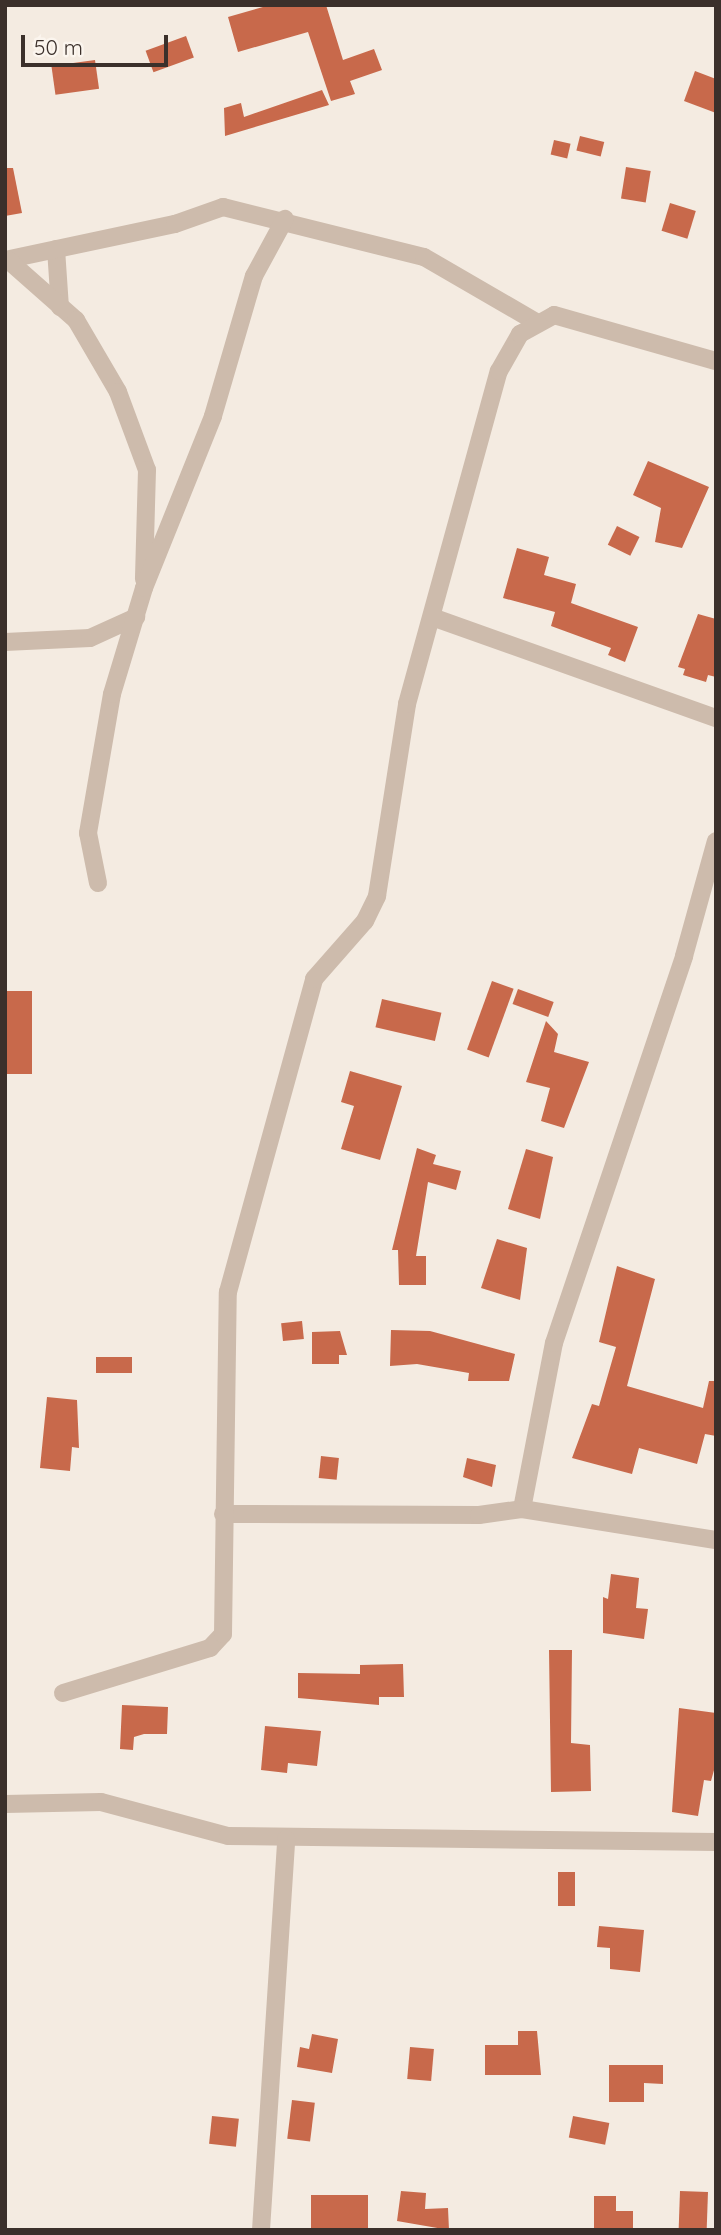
<!DOCTYPE html>
<style>
body{margin:0}
#map{position:relative;width:721px;height:2235px;overflow:hidden;background:#f4ebe1;font-family:Quicksand,sans-serif}
div>[style]{position:absolute}
[style*='--x']{left:calc(var(--x)*1px);top:calc(var(--y)*1px);width:calc(var(--w)*1px);rotate:calc(var(--a)*1deg)}
.building>*{inset:0;background:#c8694b;transform-origin:0 0}
.minor>*{height:18px;margin:-9px;padding:0 9px;transform-origin:9px;border-radius:9px;background:#cdbbac}
span{translate:-50% -50%;white-space:nowrap;text-align:center;line-height:1.15;-webkit-text-stroke:7px #fbf5ee;paint-order:stroke}
.frame{position:absolute;inset:0;border:7px solid #3b302b;pointer-events:none}
.scale{position:absolute;left:21px;top:35px;width:147px;height:32px;box-sizing:border-box;border:4px solid #3b302b;border-top:0;padding-left:9px;font-size:21px;line-height:24px;white-space:nowrap;color:#3b302b;-webkit-text-stroke:5px #fbf5ee;paint-order:stroke}
</style>
<div id="map">
<div class="building">
<i style="clip-path:polygon(270px 5px,326px 5px,343px 60px,374px 49px,382px 70px,350px 81px,355px 94px,331px 101px,308px 32px,238px 52px,228px 17px)"></i>
<i style="left:186px;top:36px;width:23px;height:43px;rotate:70deg"></i>
<i style="left:95px;top:60px;width:29px;height:44px;rotate:82deg"></i>
<i style="clip-path:polygon(695px 71px,716px 79px,716px 113px,684px 101px)"></i>
<i style="clip-path:polygon(322px 90px,329px 105px,225px 136px,224px 108px,241px 103px,244px 117px)"></i>
<i style="left:580px;top:136px;width:25px;height:15px;rotate:14deg"></i>
<i style="left:554px;top:140px;width:17px;height:15px;rotate:13deg"></i>
<i style="left:626px;top:167px;width:25px;height:32px;rotate:9deg"></i>
<i style="clip-path:polygon(5px 168px,13px 168px,22px 213px,5px 216px)"></i>
<i style="left:670px;top:203px;width:27px;height:29px;rotate:17deg"></i>
<i style="clip-path:polygon(648px 461px,709px 487px,682px 548px,655px 542px,661px 508px,633px 495px)"></i>
<i style="left:617px;top:526px;width:25px;height:21px;rotate:26deg"></i>
<i style="clip-path:polygon(517px 548px,549px 557px,544px 575px,576px 584px,571px 603px,638px 627px,625px 662px,608px 655px,611px 648px,551px 626px,555px 612px,503px 598px)"></i>
<i style="clip-path:polygon(698px 614px,716px 619px,716px 677px,708px 675px,706px 682px,683px 675px,685px 669px,678px 667px)"></i>
<i style="left:492px;top:981px;width:23px;height:73px;rotate:20deg"></i>
<i style="left:518px;top:989px;width:38px;height:16px;rotate:20deg"></i>
<i style="left:5px;top:991px;width:27px;height:83px"></i>
<i style="left:382px;top:999px;width:61px;height:29px;rotate:13deg"></i>
<i style="clip-path:polygon(546px 1021px,558px 1034px,554px 1052px,589px 1062px,564px 1128px,541px 1121px,550px 1088px,526px 1082px)"></i>
<i style="clip-path:polygon(350px 1071px,402px 1086px,380px 1160px,341px 1149px,354px 1106px,341px 1102px)"></i>
<i style="clip-path:polygon(417px 1148px,436px 1155px,433px 1164px,461px 1171px,456px 1190px,428px 1182px,416px 1256px,426px 1256px,426px 1285px,399px 1285px,398px 1250px,392px 1250px)"></i>
<i style="clip-path:polygon(526px 1149px,553px 1157px,540px 1219px,508px 1209px)"></i>
<i style="clip-path:polygon(497px 1239px,527px 1248px,520px 1300px,481px 1288px)"></i>
<i style="clip-path:polygon(617px 1266px,655px 1279px,627px 1386px,703px 1408px,709px 1381px,716px 1381px,716px 1436px,705px 1434px,697px 1464px,639px 1448px,632px 1474px,572px 1458px,592px 1404px,599px 1406px,616px 1347px,599px 1342px)"></i>
<i style="left:302px;top:1321px;width:18px;height:21px;rotate:84deg"></i>
<i style="clip-path:polygon(391px 1330px,430px 1331px,515px 1354px,509px 1381px,468px 1381px,469px 1373px,417px 1364px,390px 1366px)"></i>
<i style="clip-path:polygon(340px 1331px,347px 1355px,339px 1355px,339px 1364px,312px 1364px,312px 1332px)"></i>
<i style="left:96px;top:1357px;width:36px;height:16px"></i>
<i style="clip-path:polygon(47px 1397px,77px 1400px,79px 1448px,72px 1447px,70px 1471px,40px 1468px)"></i>
<i style="left:321px;top:1456px;width:18px;height:22px;rotate:6deg"></i>
<i style="clip-path:polygon(467px 1458px,496px 1465px,492px 1487px,463px 1477px)"></i>
<i style="clip-path:polygon(611px 1574px,639px 1578px,636px 1608px,648px 1609px,644px 1639px,603px 1633px,603px 1597px,608px 1599px)"></i>
<i style="clip-path:polygon(549px 1650px,572px 1650px,571px 1743px,590px 1745px,591px 1791px,551px 1792px)"></i>
<i style="clip-path:polygon(403px 1664px,404px 1697px,379px 1697px,379px 1705px,298px 1698px,298px 1673px,360px 1674px,360px 1665px)"></i>
<i style="clip-path:polygon(122px 1705px,168px 1707px,167px 1734px,144px 1734px,134px 1737px,133px 1750px,120px 1749px)"></i>
<i style="clip-path:polygon(679px 1708px,716px 1713px,716px 1763px,711px 1781px,704px 1780px,698px 1816px,672px 1812px)"></i>
<i style="clip-path:polygon(265px 1726px,321px 1731px,317px 1766px,288px 1763px,287px 1773px,261px 1770px)"></i>
<i style="left:558px;top:1872px;width:17px;height:34px"></i>
<i style="clip-path:polygon(599px 1926px,644px 1930px,640px 1972px,610px 1969px,610px 1948px,597px 1947px)"></i>
<i style="clip-path:polygon(518px 2031px,537px 2031px,541px 2075px,485px 2075px,485px 2045px,518px 2045px)"></i>
<i style="clip-path:polygon(312px 2034px,338px 2039px,332px 2073px,297px 2067px,300px 2047px,309px 2049px)"></i>
<i style="left:410px;top:2047px;width:24px;height:32px;rotate:5deg"></i>
<i style="clip-path:polygon(609px 2065px,663px 2065px,663px 2084px,644px 2083px,644px 2102px,609px 2102px)"></i>
<i style="left:292px;top:2100px;width:23px;height:39px;rotate:7deg"></i>
<i style="left:212px;top:2116px;width:27px;height:28px;rotate:6deg"></i>
<i style="left:573px;top:2116px;width:37px;height:22px;rotate:11deg"></i>
<i style="clip-path:polygon(401px 2191px,426px 2193px,425px 2209px,448px 2208px,449px 2230px,397px 2221px)"></i>
<i style="left:680px;top:2191px;width:28px;height:39px;rotate:2deg"></i>
<i style="left:311px;top:2195px;width:57px;height:35px"></i>
<i style="clip-path:polygon(594px 2196px,616px 2196px,616px 2211px,633px 2211px,633px 2230px,594px 2230px)"></i>
</div>
<div class="minor">
<i style="--x:56;--y:249;--w:58;--a:86.1"></i>
<i style="--x:5;--y:260;--w:174;--a:-12"></i>
<i style="--x:175;--y:224;--w:51;--a:-19.5"></i>
<i style="--x:223;--y:207;--w:207;--a:14"></i>
<i style="--x:424;--y:257;--w:129;--a:30.1"></i>
<i style="--x:8;--y:260;--w:91;--a:41.4"></i>
<i style="--x:76;--y:320;--w:83;--a:59.7"></i>
<i style="--x:118;--y:392;--w:83;--a:69.6"></i>
<i style="--x:147;--y:470;--w:109;--a:91.6"></i>
<i style="--x:432;--y:617;--w:301;--a:19.6"></i>
<i style="--x:5;--y:642;--w:85;--a:-2.7"></i>
<i style="--x:90;--y:638;--w:51;--a:-24.5"></i>
<i style="--x:98;--y:883;--w:51;--a:-101.3"></i>
<i style="--x:88;--y:833;--w:141;--a:-80.2"></i>
<i style="--x:112;--y:694;--w:111;--a:-73.2"></i>
<i style="--x:144;--y:588;--w:185;--a:-68.1"></i>
<i style="--x:213;--y:416;--w:146;--a:-73.7"></i>
<i style="--x:254;--y:276;--w:65;--a:-61.5"></i>
<i style="--x:522;--y:1509;--w:169;--a:-79.1"></i>
<i style="--x:554;--y:1343;--w:408;--a:-71.4"></i>
<i style="--x:684;--y:956;--w:119;--a:-74.5"></i>
<i style="--x:223;--y:1514;--w:256;--a:0.2"></i>
<i style="--x:479;--y:1515;--w:43;--a:-7.9"></i>
<i style="--x:522;--y:1509;--w:196;--a:9.1"></i>
<i style="--x:63;--y:1693;--w:154;--a:-17"></i>
<i style="--x:210;--y:1648;--w:19;--a:-47"></i>
<i style="--x:223;--y:1634;--w:342;--a:-89.2"></i>
<i style="--x:228;--y:1292;--w:325;--a:-74.6"></i>
<i style="--x:314;--y:979;--w:77;--a:-48.7"></i>
<i style="--x:365;--y:921;--w:28;--a:-64"></i>
<i style="--x:377;--y:896;--w:194;--a:-81.1"></i>
<i style="--x:407;--y:704;--w:345;--a:-74.6"></i>
<i style="--x:499;--y:371;--w:43;--a:-60.4"></i>
<i style="--x:520;--y:334;--w:39;--a:-29"></i>
<i style="--x:554;--y:315;--w:168;--a:15.9"></i>
<i style="--x:5;--y:1804;--w:96;--a:-1.2"></i>
<i style="--x:101;--y:1802;--w:131;--a:15"></i>
<i style="--x:228;--y:1836;--w:488;--a:0.7"></i>
<i style="--x:261;--y:2230;--w:392;--a:-86.3"></i>
</div>
<div class="frame"></div>
<div class="scale">50 m</div>
</div>
